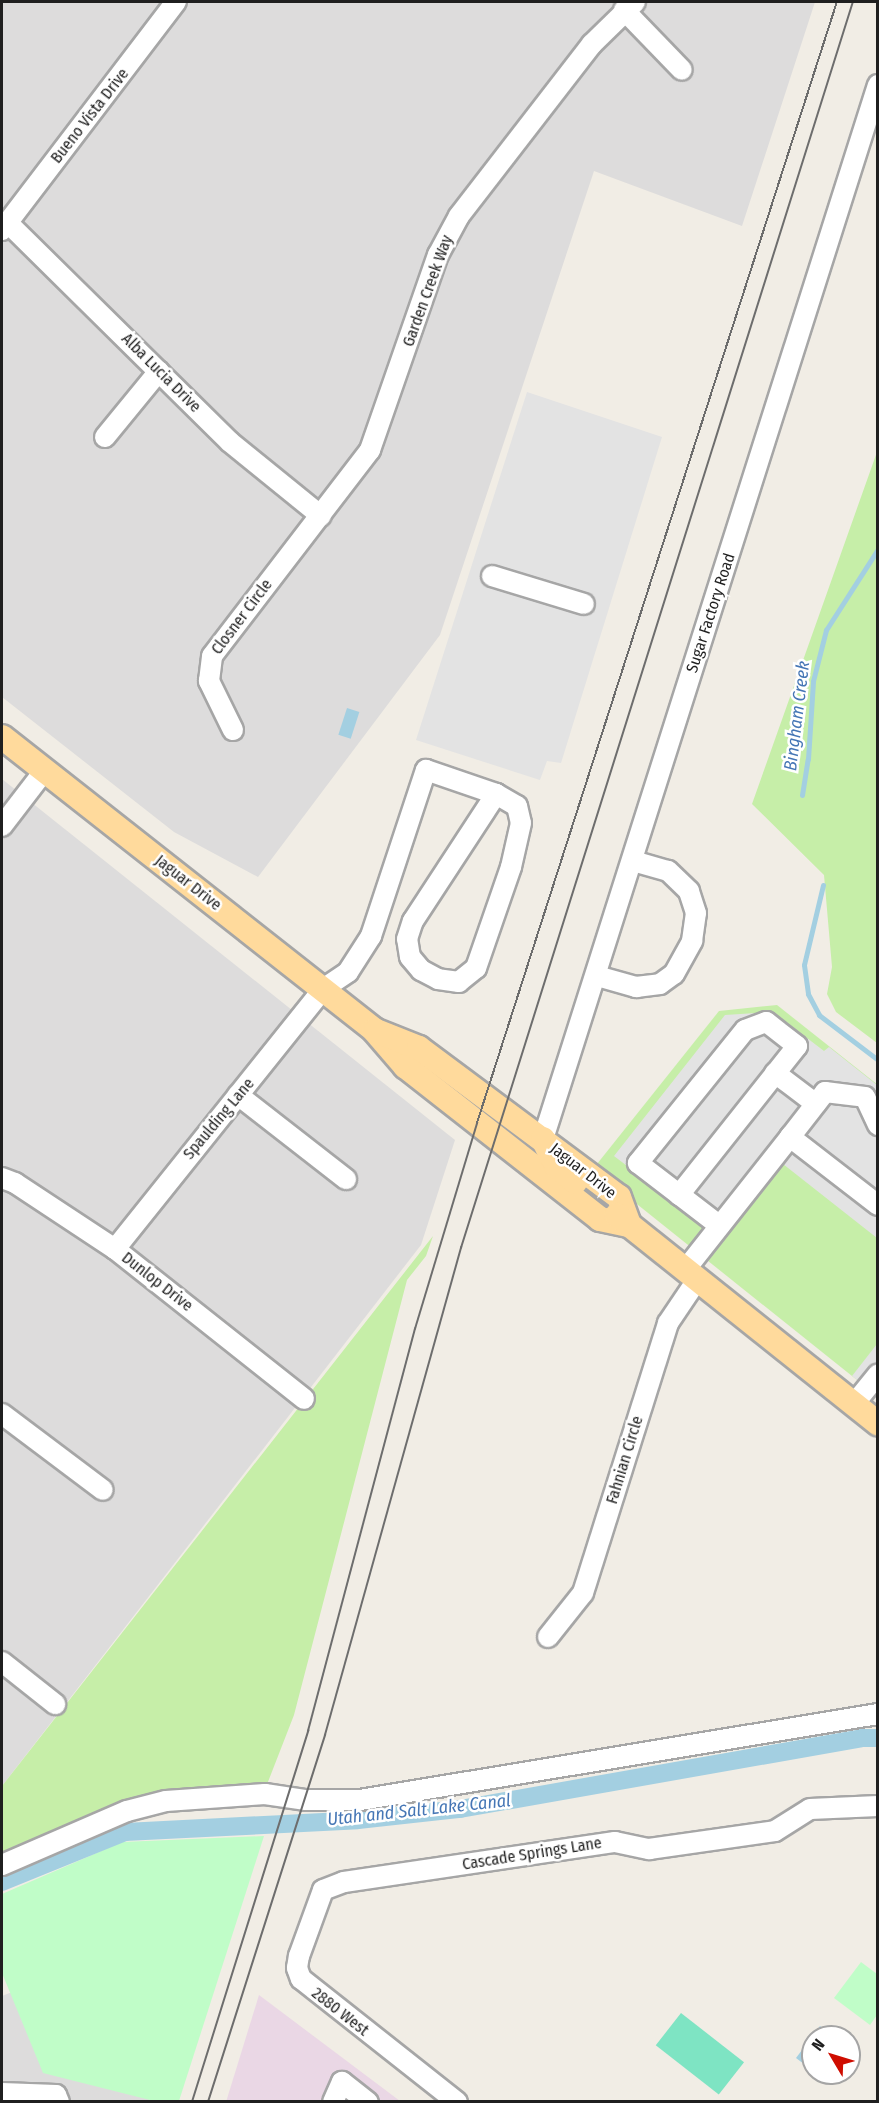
<!DOCTYPE html>
<style>
body{margin:0}
#map{position:relative;width:879px;height:2103px;overflow:hidden;background:#f1ede5;font-family:"Fira Sans Condensed",sans-serif}
div>[style]{position:absolute}
[style*='--x']{left:calc(var(--x)*1px);top:calc(var(--y)*1px);width:calc(var(--w)*1px);rotate:calc(var(--a)*1deg)}
.residential>*{inset:0;background:#dddcdc}
.industrial>*{inset:0;background:#ead7e5}
.grass>*{inset:0;background:#c6eea8}
.park>*{inset:0;background:#c0fdc8}
.pitch>*{inset:0;background:#7ee4c3;transform-origin:0 0}
.parking>*{inset:0;background:#e3e3e3}
.water>*{inset:0;background:#a3cfe1;transform-origin:0 0}
.stream>*{height:5px;margin:-2.5px;padding:0 2.5px;transform-origin:2.5px;border-radius:2.5px;background:#a3cfe1}
.canal>*{height:18px;margin:-9px;padding:0 9px;transform-origin:9px;border-radius:9px;background:#a3cfe1}
.roads{filter:drop-shadow(2px 0 #a6a6a6) drop-shadow(-2px 0 #a6a6a6) drop-shadow(0 2px #a6a6a6) drop-shadow(0 -2px #a6a6a6)}
.minor>*{height:20px;margin:-10px;padding:0 10px;transform-origin:10px;border-radius:10px;background:#fff}
.major>*{height:24px;margin:-12px;padding:0 12px;transform-origin:12px;border-radius:12px;background:#ffda9c}
.tram>*{height:1.5px;margin:-0.75px;padding:0 0.75px;transform-origin:0.75px;border-radius:0.75px;background:#6d6d6d}
span{translate:-50% -50%;white-space:nowrap;text-align:center;line-height:1.15;-webkit-text-stroke:5px #fff;paint-order:stroke}
.street-label{font-size:16px;color:#1f1f1f}
.water-label{font-size:18px;color:#4576b5;font-style:italic}
.frame{position:absolute;inset:0;border:3px solid #1f1f1f;pointer-events:none}
.north{position:absolute;left:801px;top:2025px;width:60px;height:60px;box-sizing:border-box;background:#fff;border:2px solid #a5a5a5;border-radius:50%;rotate:308deg;font-size:16px;font-weight:700;line-height:24px;text-align:center;color:#1f1f1f}
.north::after{content:'';display:block;margin:auto;width:21px;height:27px;background:#cf0d00;clip-path:polygon(50% 0,100% 100%,50% 72%,0 100%)}
</style>
<div id="map">
<div class="residential">
<i style="clip-path:polygon(2px 2px,815px 2px,742px 226px,594px 171px,440px 635px,258px 877px,174px 832px,2px 697px)"></i>
<i style="clip-path:polygon(2px 779px,455px 1140px,421px 1245px,2px 1786px)"></i>
<i style="clip-path:polygon(30px 1985px,151px 2101px,2px 2102px,2px 1996px)"></i>
</div>
<div class="industrial">
<i style="clip-path:polygon(259px 1995px,400px 2101px,226px 2102px)"></i>
</div>
<div class="grass">
<i style="clip-path:polygon(877px 452px,877px 1043px,836px 1012px,827px 994px,832px 967px,824px 875px,752px 804px)"></i>
<i style="clip-path:polygon(777px 1005px,878px 1085px,877px 1396px,593px 1169px,719px 1011px)"></i>
<i style="clip-path:polygon(433px 1236px,426px 1256px,407px 1280px,294px 1715px,259px 1805px,228px 1794px,108px 1812px,2px 1855px,2px 1786px)"></i>
</div>
<div class="park">
<i style="clip-path:polygon(264px 1836px,179px 2101px,154px 2101px,43px 2073px,2px 1973px,2px 1894px,122px 1842px)"></i>
<i style="clip-path:polygon(861px 1962px,877px 1974px,877px 2015px,870px 2025px,834px 1998px)"></i>
</div>
<div class="pitch">
<i style="left:681px;top:2013px;width:80px;height:41px;rotate:38deg"></i>
</div>
<div class="parking">
<i style="clip-path:polygon(527px 392px,662px 437px,561px 763px,547px 761px,540px 780px,416px 740px)"></i>
<i style="clip-path:polygon(773px 1012px,824px 1051px,829px 1047px,877px 1085px,877px 1238px,783px 1164px,708px 1261px,693px 1249px,707px 1227px,614px 1156px,725px 1015px)"></i>
<i style="clip-path:polygon(877px 1344px,877px 1396px,852px 1376px)"></i>
</div>
<div class="water">
<i style="left:347px;top:708px;width:13px;height:28px;rotate:18deg"></i>
<i style="clip-path:polygon(820px 2026px,834px 2037px,813px 2037px,812px 2070px,796px 2058px)"></i>
</div>
<div class="stream">
<i style="--x:802;--y:795;--w:36;--a:-81"></i>
<i style="--x:808;--y:759;--w:78;--a:-86.3"></i>
<i style="--x:813;--y:681;--w:53;--a:-75.7"></i>
<i style="--x:826;--y:630;--w:96;--a:-57.3"></i>
<i style="--x:823;--y:885;--w:82;--a:103.4"></i>
<i style="--x:804;--y:965;--w:29;--a:82"></i>
<i style="--x:808;--y:994;--w:24;--a:62"></i>
<i style="--x:819;--y:1015;--w:74;--a:37.3"></i>
</div>
<div class="canal">
<i style="--x:2;--y:1882;--w:133;--a:-22.1"></i>
<i style="--x:125;--y:1832;--w:233;--a:-2.9"></i>
<i style="--x:358;--y:1820;--w:103;--a:-6.2"></i>
<i style="--x:460;--y:1809;--w:407;--a:-10"></i>
<i style="--x:861;--y:1738;--w:17;--a:0"></i>
</div>
<div class="roads">
<div class="minor">
<i style="--x:624;--y:10;--w:83;--a:46"></i>
<i style="--x:7;--y:222;--w:313;--a:44.6"></i>
<i style="--x:230;--y:442;--w:117;--a:39.1"></i>
<i style="--x:2;--y:230;--w:287;--a:-52.7"></i>
<i style="--x:105;--y:437;--w:85;--a:-50.7"></i>
<i style="--x:492;--y:576;--w:96;--a:16.9"></i>
<i style="--x:233;--y:730;--w:55;--a:-116.1"></i>
<i style="--x:209;--y:681;--w:25;--a:-83"></i>
<i style="--x:212;--y:656;--w:260;--a:-52.5"></i>
<i style="--x:370;--y:450;--w:207;--a:-70.8"></i>
<i style="--x:438;--y:255;--w:44;--a:-61.7"></i>
<i style="--x:459;--y:216;--w:217;--a:-52.3"></i>
<i style="--x:592;--y:44;--w:60;--a:-44.3"></i>
<i style="--x:2;--y:826;--w:71;--a:-52.5"></i>
<i style="--x:597;--y:976;--w:41;--a:15.8"></i>
<i style="--x:636;--y:987;--w:24;--a:-7"></i>
<i style="--x:660;--y:984;--w:17;--a:-36"></i>
<i style="--x:674;--y:974;--w:38;--a:-61"></i>
<i style="--x:692;--y:941;--w:28;--a:-82"></i>
<i style="--x:696;--y:913;--w:23;--a:-108"></i>
<i style="--x:689;--y:891;--w:29;--a:-136"></i>
<i style="--x:668;--y:871;--w:36;--a:-164"></i>
<i style="--x:775;--y:1073;--w:51;--a:37.1"></i>
<i style="--x:238;--y:1095;--w:137;--a:37.9"></i>
<i style="--x:790;--y:1137;--w:57;--a:-52.1"></i>
<i style="--x:825;--y:1092;--w:40;--a:7.1"></i>
<i style="--x:865;--y:1097;--w:31;--a:65"></i>
<i style="--x:543;--y:1139;--w:1106;--a:-72.37"></i>
<i style="--x:2;--y:1178;--w:14;--a:21"></i>
<i style="--x:15;--y:1183;--w:120;--a:33.4"></i>
<i style="--x:115;--y:1249;--w:241;--a:38.4"></i>
<i style="--x:679;--y:1195;--w:190;--a:-51.6"></i>
<i style="--x:797;--y:1046;--w:39;--a:-142"></i>
<i style="--x:766;--y:1022;--w:22;--a:159"></i>
<i style="--x:745;--y:1030;--w:171;--a:128.8"></i>
<i style="--x:638;--y:1163;--w:103;--a:37.5"></i>
<i style="--x:115;--y:1249;--w:333;--a:-51.3"></i>
<i style="--x:323;--y:989;--w:30;--a:-34"></i>
<i style="--x:348;--y:972;--w:43;--a:-57.4"></i>
<i style="--x:371;--y:936;--w:175;--a:-71.7"></i>
<i style="--x:426;--y:770;--w:74;--a:18.9"></i>
<i style="--x:496;--y:794;--w:24;--a:30"></i>
<i style="--x:517;--y:806;--w:17;--a:77"></i>
<i style="--x:521;--y:823;--w:45;--a:102.8"></i>
<i style="--x:511;--y:867;--w:107;--a:109.1"></i>
<i style="--x:476;--y:968;--w:22;--a:141"></i>
<i style="--x:459;--y:982;--w:21;--a:-172"></i>
<i style="--x:438;--y:979;--w:19;--a:-152"></i>
<i style="--x:421;--y:970;--w:17;--a:-130"></i>
<i style="--x:410;--y:957;--w:18;--a:-99"></i>
<i style="--x:407;--y:939;--w:19;--a:-72"></i>
<i style="--x:413;--y:921;--w:152;--a:-56.8"></i>
<i style="--x:685;--y:1270;--w:169;--a:-51.7"></i>
<i style="--x:790;--y:1137;--w:111;--a:37.7"></i>
<i style="--x:854;--y:1404;--w:38;--a:-51"></i>
<i style="--x:2;--y:1414;--w:126;--a:37"></i>
<i style="--x:548;--y:1637;--w:56;--a:-51.5"></i>
<i style="--x:583;--y:1593;--w:283;--a:-72.5"></i>
<i style="--x:668;--y:1323;--w:52;--a:-56"></i>
<i style="--x:2;--y:1662;--w:68;--a:38.4"></i>
<i style="--x:2;--y:1865;--w:136;--a:-23.4"></i>
<i style="--x:127;--y:1811;--w:40;--a:-14.4"></i>
<i style="--x:166;--y:1801;--w:99;--a:-4"></i>
<i style="--x:265;--y:1794;--w:40;--a:8.5"></i>
<i style="--x:305;--y:1800;--w:55;--a:0"></i>
<i style="--x:360;--y:1800;--w:525;--a:-9.43"></i>
<i style="--x:2;--y:2093;--w:54;--a:2.1"></i>
<i style="--x:56;--y:2095;--w:8;--a:67"></i>
<i style="--x:333;--y:2102;--w:22;--a:-66"></i>
<i style="--x:342;--y:2082;--w:33;--a:38"></i>
<i style="--x:457;--y:2102;--w:199;--a:-141.7"></i>
<i style="--x:301;--y:1979;--w:12;--a:-110"></i>
<i style="--x:297;--y:1968;--w:12;--a:-81"></i>
<i style="--x:299;--y:1956;--w:70;--a:-70"></i>
<i style="--x:323;--y:1890;--w:22;--a:-21"></i>
<i style="--x:344;--y:1882;--w:274;--a:-8.4"></i>
<i style="--x:615;--y:1842;--w:35;--a:12"></i>
<i style="--x:649;--y:1849;--w:127;--a:-8.1"></i>
<i style="--x:775;--y:1831;--w:41;--a:-32.2"></i>
<i style="--x:810;--y:1809;--w:68;--a:-2.5"></i>
</div>
<div class="major">
<i style="--x:2;--y:737;--w:474;--a:38.2"></i>
<i style="--x:374;--y:1030;--w:48;--a:49.3"></i>
<i style="--x:405;--y:1066;--w:248;--a:38.1"></i>
<i style="--x:600;--y:1219;--w:30;--a:12"></i>
<i style="--x:376;--y:1031;--w:46;--a:21.6"></i>
<i style="--x:419;--y:1048;--w:249;--a:36.7"></i>
<i style="--x:619;--y:1197;--w:30;--a:70"></i>
<i style="--x:543;--y:1139;--w:30;--a:64"></i>
<i style="--x:556;--y:1166;--w:25;--a:40"></i>
<i style="--x:617;--y:1215;--w:334;--a:38.6"></i>
</div>
</div>
<div class="tram">
<i style="--x:192;--y:2102;--w:389;--a:-72.6"></i>
<i style="--x:308;--y:1731;--w:416;--a:-75.1"></i>
<i style="--x:415;--y:1329;--w:215;--a:-73.2"></i>
<i style="--x:477;--y:1123;--w:1177;--a:-72.2"></i>
<i style="--x:208;--y:2102;--w:385;--a:-72.3"></i>
<i style="--x:325;--y:1735;--w:506;--a:-74.4"></i>
<i style="--x:461;--y:1248;--w:1306;--a:-72.54"></i>
</div>
<div class="street-label">
<span style="left:90px;top:116px;rotate:-52deg">Bueno Vista Drive</span>
<span style="left:428px;top:291px;rotate:-70deg">Garden Creek Way</span>
<span style="left:161px;top:373px;rotate:45deg">Alba Lucia Drive</span>
<span style="left:711px;top:613px;rotate:-72deg">Sugar Factory Road</span>
<span style="left:242px;top:617px;rotate:-53deg">Closner Circle</span>
<span style="left:188px;top:883px;rotate:38deg">Jaguar Drive</span>
<span style="left:219px;top:1119px;rotate:-50deg">Spaulding Lane</span>
<span style="left:583px;top:1171px;rotate:38deg">Jaguar Drive</span>
<span style="left:157px;top:1282px;rotate:38deg">Dunlop Drive</span>
<span style="left:625px;top:1460px;rotate:-73deg">Fahnian Circle</span>
<span style="left:532px;top:1854px;rotate:-9deg">Cascade Springs Lane</span>
<span style="left:340px;top:2012px;rotate:38deg">2880 West</span>
</div>
<div class="water-label">
<span style="left:797px;top:716px;rotate:-83deg">Bingham Creek</span>
<span style="left:419px;top:1810px;rotate:-6deg">Utah and Salt Lake Canal</span>
</div>
<div class="frame"></div>
<div class="north">N</div>
</div>
